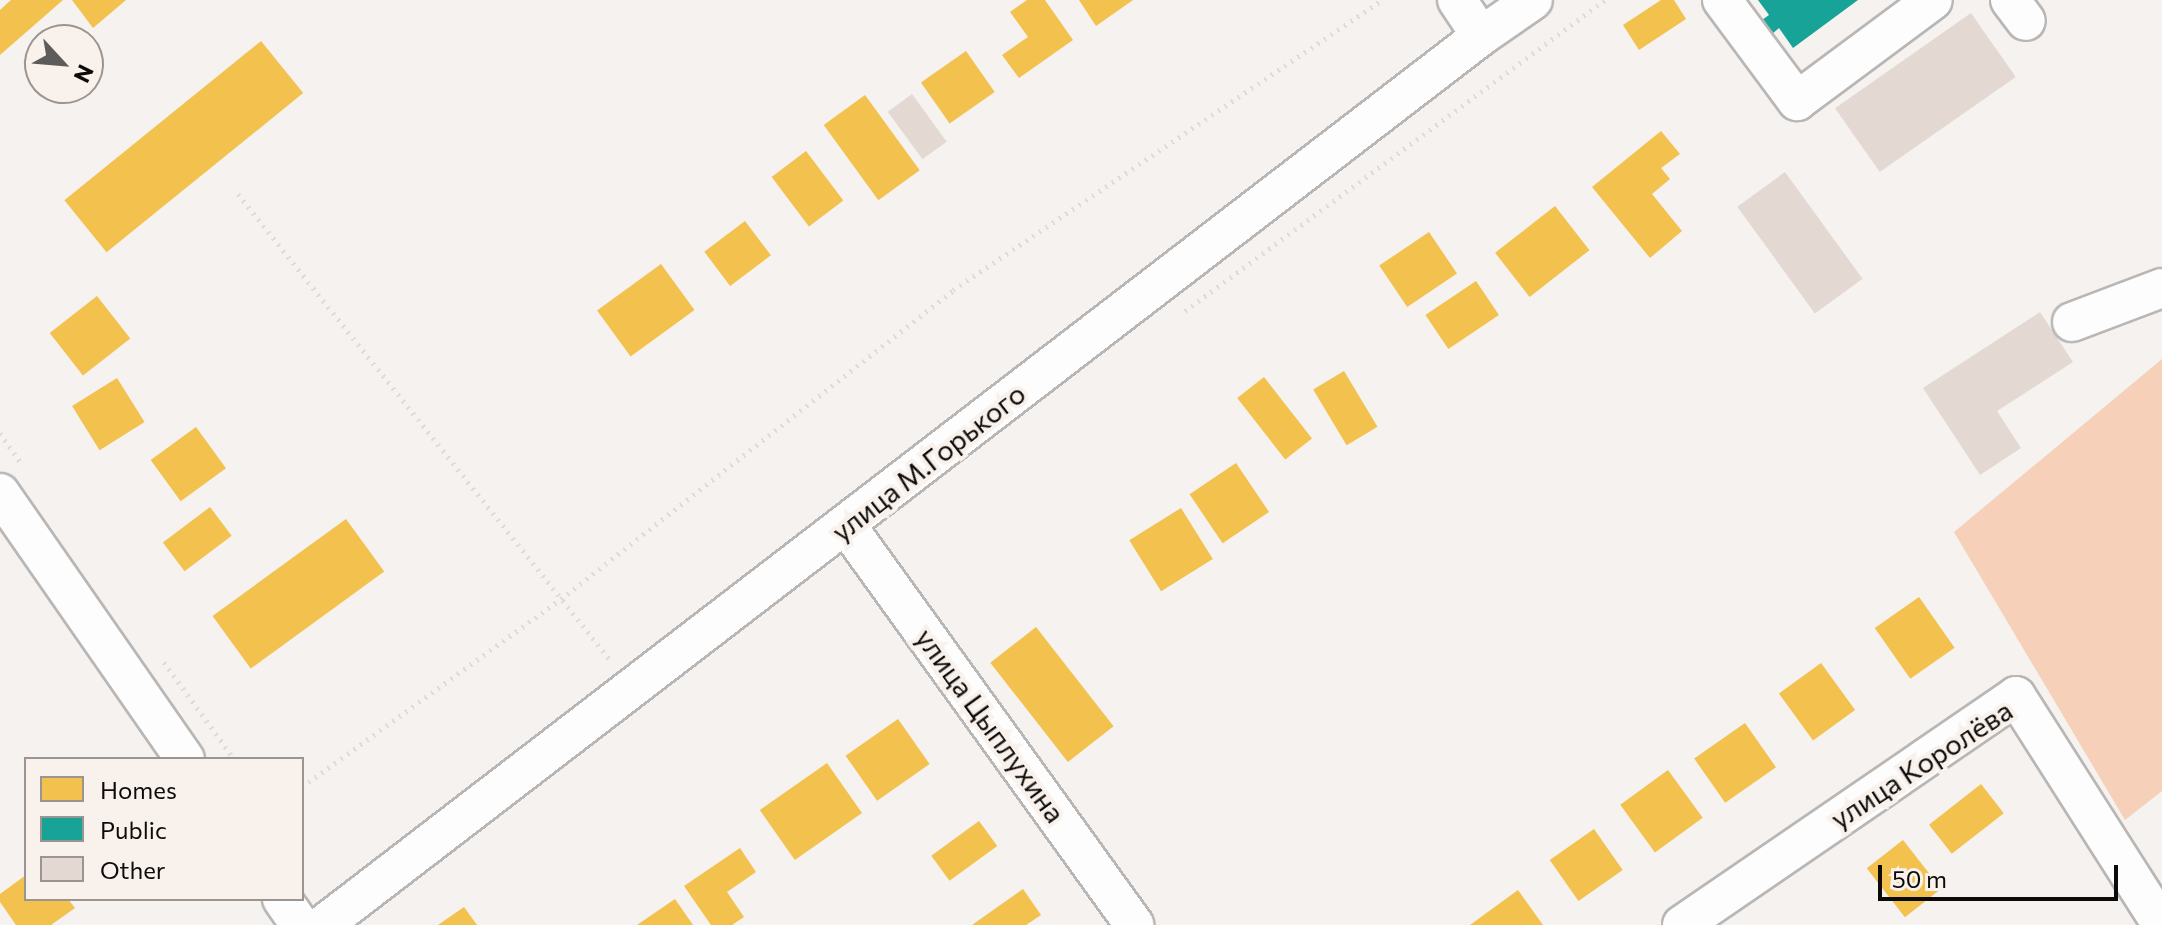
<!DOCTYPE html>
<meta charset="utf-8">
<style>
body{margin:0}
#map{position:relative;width:2162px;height:925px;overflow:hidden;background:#f5f2ef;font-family:Commissioner,sans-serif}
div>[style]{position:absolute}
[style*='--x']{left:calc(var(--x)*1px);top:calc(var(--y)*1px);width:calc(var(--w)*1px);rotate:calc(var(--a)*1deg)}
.green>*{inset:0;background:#f6d0b9}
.homes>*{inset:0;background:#f2c14e;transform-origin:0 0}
.public>*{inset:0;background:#17a398}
.building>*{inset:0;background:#e4d9d2;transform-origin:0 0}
.path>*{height:5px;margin-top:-2.5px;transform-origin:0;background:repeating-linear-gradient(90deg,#dddcdb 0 2px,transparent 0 8px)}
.roads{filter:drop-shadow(2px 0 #b9b7b5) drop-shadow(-2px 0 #b9b7b5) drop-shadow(0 2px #b9b7b5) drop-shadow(0 -2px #b9b7b5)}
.minor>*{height:38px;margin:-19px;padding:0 19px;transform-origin:19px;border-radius:19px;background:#fefdfd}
span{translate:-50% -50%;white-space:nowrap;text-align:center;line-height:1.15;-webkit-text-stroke:8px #f8f1ec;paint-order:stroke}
.street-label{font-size:28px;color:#0d0b09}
.legend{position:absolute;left:24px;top:757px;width:280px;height:144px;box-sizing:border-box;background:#f8f1ec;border:2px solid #9a9591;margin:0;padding:10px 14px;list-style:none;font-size:24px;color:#0d0b09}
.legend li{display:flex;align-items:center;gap:16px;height:40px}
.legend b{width:40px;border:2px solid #9a9591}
.north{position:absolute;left:24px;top:24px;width:80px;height:80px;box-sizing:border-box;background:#f8f1ec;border:2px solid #9a9591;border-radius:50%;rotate:116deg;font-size:22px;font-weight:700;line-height:32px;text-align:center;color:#0d0b09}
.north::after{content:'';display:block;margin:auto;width:28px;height:36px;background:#5e5c5a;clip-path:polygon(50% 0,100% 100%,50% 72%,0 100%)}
.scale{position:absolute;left:1878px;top:865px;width:240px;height:36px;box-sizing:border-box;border:4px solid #0d0b09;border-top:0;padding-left:10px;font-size:24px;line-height:28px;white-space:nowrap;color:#0d0b09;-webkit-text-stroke:6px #f8f1ec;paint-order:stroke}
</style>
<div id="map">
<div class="green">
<i style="clip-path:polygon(2162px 359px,2162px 791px,2125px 820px,1954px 532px)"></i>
</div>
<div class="homes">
<i style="clip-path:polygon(11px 0,63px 0,0 55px,0 10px)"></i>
<i style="clip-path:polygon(72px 0,126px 0,93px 28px)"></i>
<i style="clip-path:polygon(1027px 0,1045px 0,1073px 40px,1019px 78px,1002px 55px,1028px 37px,1010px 12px)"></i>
<i style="clip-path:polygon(1079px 0,1133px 0,1096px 26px)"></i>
<i style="clip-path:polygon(1661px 0,1674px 0,1686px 19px,1639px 50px,1623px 25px)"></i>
<i style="left:261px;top:41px;width:67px;height:253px;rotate:51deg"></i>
<i style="left:966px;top:51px;width:50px;height:55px;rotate:55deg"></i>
<i style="left:865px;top:95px;width:93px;height:51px;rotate:54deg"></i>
<i style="clip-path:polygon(1661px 131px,1680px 154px,1661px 168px,1670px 179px,1652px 194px,1682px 231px,1650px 258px,1592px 187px)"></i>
<i style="left:806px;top:151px;width:62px;height:43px;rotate:53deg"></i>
<i style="left:1555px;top:206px;width:56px;height:76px;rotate:52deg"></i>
<i style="left:745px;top:221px;width:43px;height:51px;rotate:53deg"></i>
<i style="left:1429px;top:232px;width:50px;height:60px;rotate:56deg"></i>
<i style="left:661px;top:264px;width:57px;height:79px;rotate:54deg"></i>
<i style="left:1476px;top:281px;width:41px;height:61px;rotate:56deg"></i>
<i style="left:97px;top:296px;width:54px;height:60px;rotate:52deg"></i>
<i style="left:1344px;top:371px;width:65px;height:36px;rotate:59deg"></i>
<i style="left:1264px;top:377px;width:78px;height:34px;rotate:52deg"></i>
<i style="left:117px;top:378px;width:52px;height:53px;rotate:58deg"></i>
<i style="left:196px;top:427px;width:51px;height:56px;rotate:54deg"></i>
<i style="left:1236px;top:463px;width:59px;height:56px;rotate:56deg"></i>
<i style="left:210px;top:507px;width:36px;height:59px;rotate:53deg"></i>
<i style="left:1181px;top:508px;width:60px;height:61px;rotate:58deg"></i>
<i style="left:346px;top:519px;width:65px;height:165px;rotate:54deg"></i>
<i style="left:1919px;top:597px;width:62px;height:54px;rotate:55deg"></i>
<i style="left:1036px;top:627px;width:126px;height:58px;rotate:52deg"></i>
<i style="left:1821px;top:663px;width:58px;height:52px;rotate:54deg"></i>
<i style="left:898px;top:719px;width:55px;height:64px;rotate:55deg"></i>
<i style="left:1745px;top:723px;width:54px;height:62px;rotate:55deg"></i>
<i style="left:827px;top:763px;width:61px;height:82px;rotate:55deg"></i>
<i style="left:1668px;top:770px;width:59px;height:59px;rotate:54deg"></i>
<i style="left:1981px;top:784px;width:37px;height:66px;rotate:52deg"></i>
<i style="left:979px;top:821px;width:31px;height:59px;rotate:54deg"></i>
<i style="left:1594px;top:829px;width:50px;height:54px;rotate:55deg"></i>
<i style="left:1903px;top:840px;width:62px;height:46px;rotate:52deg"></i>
<i style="clip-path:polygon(740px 848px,756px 872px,727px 892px,744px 917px,732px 925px,711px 925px,684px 886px)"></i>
<i style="clip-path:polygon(26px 875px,26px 899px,68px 899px,75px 908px,51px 925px,16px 925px,0 902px,0 894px)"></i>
<i style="clip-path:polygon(1023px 889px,1041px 915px,1026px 925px,972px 925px)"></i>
<i style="clip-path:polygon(1518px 890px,1543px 925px,1470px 925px)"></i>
<i style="clip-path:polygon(675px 899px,693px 925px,637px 925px)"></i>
<i style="clip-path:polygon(464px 907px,477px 925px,438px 925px)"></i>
</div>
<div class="public">
<i style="clip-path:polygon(1758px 0,1858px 0,1793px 48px,1779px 28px,1772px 34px,1762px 20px,1769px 15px)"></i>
</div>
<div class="building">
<i style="left:1971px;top:13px;width:78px;height:166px;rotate:55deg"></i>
<i style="left:912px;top:94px;width:59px;height:30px;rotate:54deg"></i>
<i style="left:1785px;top:172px;width:132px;height:59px;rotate:54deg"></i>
<i style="clip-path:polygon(2040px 312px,2073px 362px,1997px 411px,2021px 448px,1980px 475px,1923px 388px)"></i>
</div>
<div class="path">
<i style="--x:238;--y:194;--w:598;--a:51.39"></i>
<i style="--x:1185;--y:311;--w:523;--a:-36.52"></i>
<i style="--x:0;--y:433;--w:40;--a:55.1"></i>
<i style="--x:164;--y:662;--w:120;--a:54.2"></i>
<i style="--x:302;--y:787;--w:320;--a:-36"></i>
<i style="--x:561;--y:599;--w:499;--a:-38.2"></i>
<i style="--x:953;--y:290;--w:518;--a:-34.06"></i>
</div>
<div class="roads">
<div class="minor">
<i style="--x:1457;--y:0;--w:43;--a:56.3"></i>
<i style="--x:1722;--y:0;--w:126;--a:53.4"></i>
<i style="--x:1797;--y:101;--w:169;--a:-36.6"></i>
<i style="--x:2010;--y:0;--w:26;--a:53"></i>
<i style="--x:2072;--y:322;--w:96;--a:-20.7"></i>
<i style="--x:0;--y:493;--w:324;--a:55.2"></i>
<i style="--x:846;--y:525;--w:493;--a:54.2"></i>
<i style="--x:282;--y:899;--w:32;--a:55"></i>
<i style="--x:323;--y:925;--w:1460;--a:-37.51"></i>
<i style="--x:1481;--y:36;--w:63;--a:-34.7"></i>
<i style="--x:1682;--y:925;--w:405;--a:-34.4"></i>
<i style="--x:2016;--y:696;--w:272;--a:57.5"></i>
</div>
</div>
<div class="street-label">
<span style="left:928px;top:462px;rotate:-38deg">улица М.Горького</span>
<span style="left:991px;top:725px;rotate:54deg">улица Цыплухина</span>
<span style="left:1921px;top:764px;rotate:-33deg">улица Королёва</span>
</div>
<ul class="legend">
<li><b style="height:22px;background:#f2c14e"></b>Homes</li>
<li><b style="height:22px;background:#17a398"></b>Public</li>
<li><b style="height:22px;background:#e4d9d2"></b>Other</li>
</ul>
<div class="north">N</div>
<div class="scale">50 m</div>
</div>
